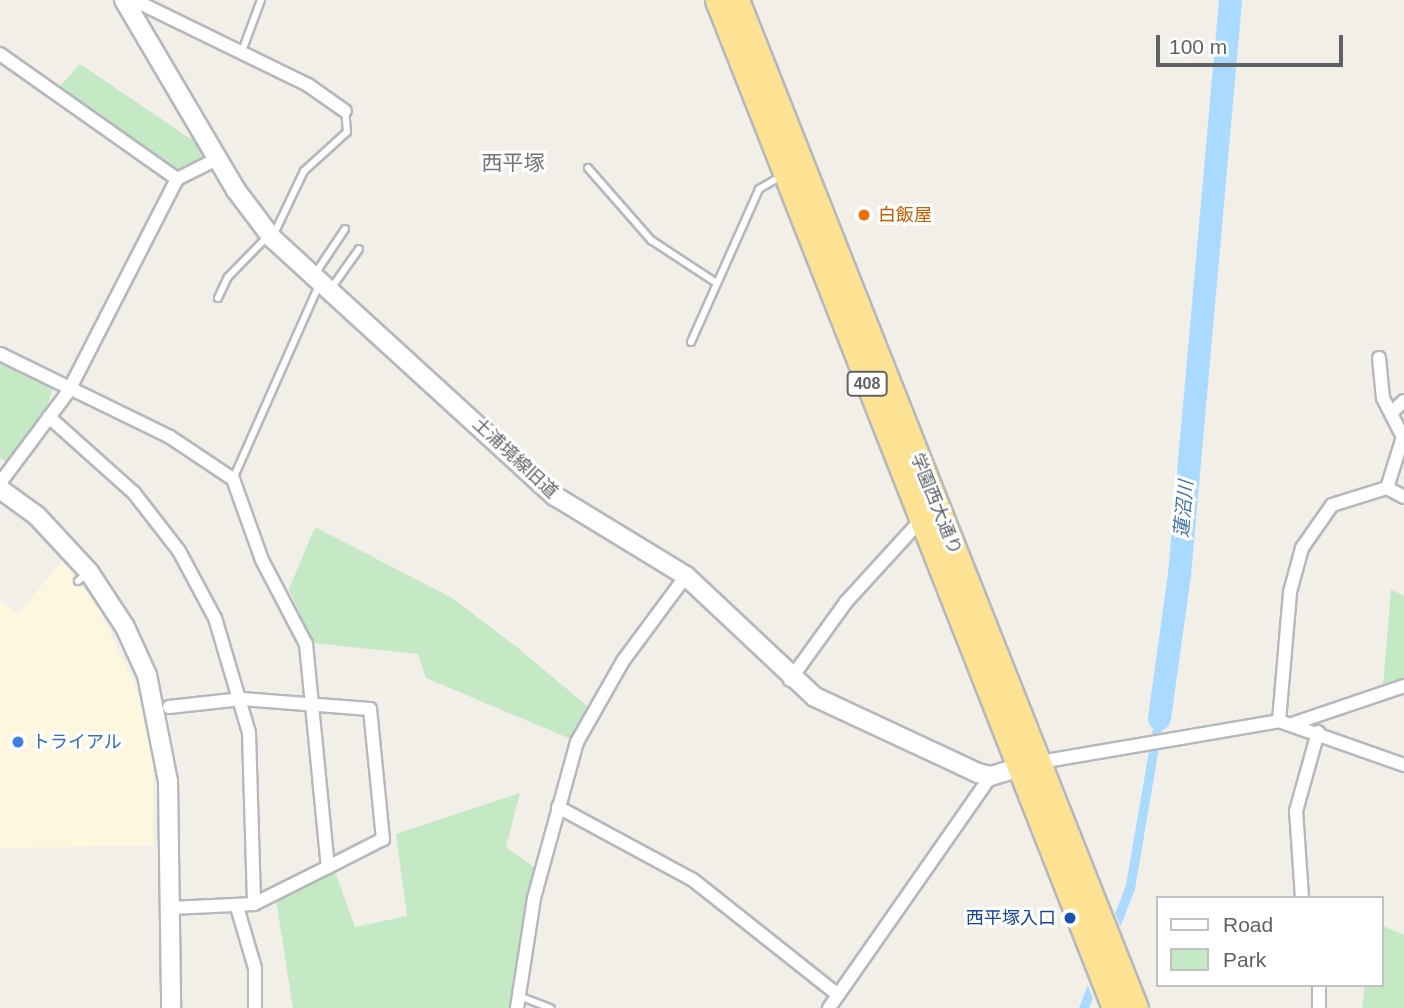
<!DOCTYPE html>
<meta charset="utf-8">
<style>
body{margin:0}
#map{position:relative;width:1404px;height:1008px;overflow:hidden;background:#f1efe8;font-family:Arial,"Noto Sans JP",sans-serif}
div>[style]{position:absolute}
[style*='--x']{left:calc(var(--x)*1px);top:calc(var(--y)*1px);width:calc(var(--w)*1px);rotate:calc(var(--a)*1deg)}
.commercial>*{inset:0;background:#fef7e0}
.green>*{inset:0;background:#c5e8c5}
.water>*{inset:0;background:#aadaff}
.pier>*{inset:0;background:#f1efe8}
.river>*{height:23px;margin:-11.5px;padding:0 11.5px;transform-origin:11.5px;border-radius:11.5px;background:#aadaff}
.roads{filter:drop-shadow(2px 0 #b5b8bc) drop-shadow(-2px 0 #b5b8bc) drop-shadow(0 2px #b5b8bc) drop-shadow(0 -2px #b5b8bc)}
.lane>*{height:6px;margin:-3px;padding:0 3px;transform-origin:3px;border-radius:3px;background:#fff}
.street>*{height:12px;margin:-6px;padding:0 6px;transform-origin:6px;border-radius:6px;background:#fff}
.secondary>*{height:18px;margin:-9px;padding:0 9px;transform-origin:9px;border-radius:9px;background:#fff}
.highway>*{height:23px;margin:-11.5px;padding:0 11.5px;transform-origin:11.5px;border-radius:11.5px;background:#fde293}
.dots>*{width:19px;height:19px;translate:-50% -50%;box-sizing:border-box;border:4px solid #fff;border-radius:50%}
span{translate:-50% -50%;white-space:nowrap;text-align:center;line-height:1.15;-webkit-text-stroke:6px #fff;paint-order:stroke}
.shield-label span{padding:2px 5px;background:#fff;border:2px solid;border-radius:5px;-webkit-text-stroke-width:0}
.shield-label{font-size:16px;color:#5f6368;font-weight:700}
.food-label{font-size:18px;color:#c56008}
.left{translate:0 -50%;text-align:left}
.street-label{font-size:18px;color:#5f6368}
.shop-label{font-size:18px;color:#366cbe}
.transit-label{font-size:18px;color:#164399}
.right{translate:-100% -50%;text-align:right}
.water-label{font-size:19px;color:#4174aa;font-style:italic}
.quarter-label{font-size:21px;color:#70757a}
.legend{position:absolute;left:1156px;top:896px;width:228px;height:91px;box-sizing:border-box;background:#fff;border:2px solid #bfc1c3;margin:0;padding:9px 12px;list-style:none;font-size:21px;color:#5f6368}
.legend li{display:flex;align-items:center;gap:14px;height:35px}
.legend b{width:35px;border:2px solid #bfc1c3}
.scale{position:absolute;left:1156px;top:35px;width:187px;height:32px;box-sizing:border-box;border:4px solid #5f6368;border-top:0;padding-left:9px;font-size:21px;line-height:24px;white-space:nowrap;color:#5f6368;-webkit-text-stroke:5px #fff;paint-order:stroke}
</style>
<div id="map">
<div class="commercial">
<i style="clip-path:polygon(62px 561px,98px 607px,137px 690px,153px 763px,153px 846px,0 848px,0 600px,18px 614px)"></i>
</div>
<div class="green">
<i style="clip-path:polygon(80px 64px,191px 139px,196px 133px,207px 159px,176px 172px,54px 93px)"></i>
<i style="clip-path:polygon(0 359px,53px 388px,45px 413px,9px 463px,0 458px)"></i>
<i style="clip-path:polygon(315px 527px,452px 598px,518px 648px,587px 706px,573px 740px,426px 678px,418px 654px,313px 643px,289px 589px)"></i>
<i style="clip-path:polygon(1391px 589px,1404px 596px,1404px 681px,1383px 686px)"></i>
<i style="clip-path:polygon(520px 793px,506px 847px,535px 868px,513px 1008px,293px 1008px,276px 900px,335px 872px,355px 927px,407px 916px,396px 834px)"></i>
<i style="clip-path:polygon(1381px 925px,1404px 935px,1404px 1008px,1362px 1008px,1365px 985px,1381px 985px)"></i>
</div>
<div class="water">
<i style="clip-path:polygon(1160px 687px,1169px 689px,1135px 889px,1089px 1008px,1079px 1008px,1126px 885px)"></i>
</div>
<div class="pier">
<i style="clip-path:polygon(1115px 913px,1123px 932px,1095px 1003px,1086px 981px)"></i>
</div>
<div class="river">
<i style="--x:1159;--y:718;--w:145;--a:-82.1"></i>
<i style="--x:1179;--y:574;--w:576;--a:-84.92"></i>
</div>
<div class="roads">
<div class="lane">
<i style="--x:241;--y:54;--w:58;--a:-69.7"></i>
<i style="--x:588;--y:168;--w:96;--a:48.8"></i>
<i style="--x:651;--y:240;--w:77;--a:33.3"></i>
<i style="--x:273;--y:236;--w:72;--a:-64.5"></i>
<i style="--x:304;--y:171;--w:58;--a:-42.2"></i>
<i style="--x:347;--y:132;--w:21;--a:-95"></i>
<i style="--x:315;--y:274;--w:54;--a:-56.3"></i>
<i style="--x:330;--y:290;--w:50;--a:-54.7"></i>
<i style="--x:218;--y:298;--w:23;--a:-65"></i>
<i style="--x:228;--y:277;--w:59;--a:-45.7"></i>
<i style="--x:691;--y:342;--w:167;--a:-66"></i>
<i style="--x:759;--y:189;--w:28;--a:-30"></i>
<i style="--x:233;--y:479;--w:214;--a:-66.1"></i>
<i style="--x:78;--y:581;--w:13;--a:-39"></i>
<i style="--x:519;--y:996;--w:34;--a:21"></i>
</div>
<div class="street">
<i style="--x:125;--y:2;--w:17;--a:7"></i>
<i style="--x:142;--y:4;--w:185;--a:26"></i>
<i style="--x:308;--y:85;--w:45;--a:35.1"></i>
<i style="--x:0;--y:54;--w:217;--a:35.2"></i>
<i style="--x:0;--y:354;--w:189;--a:26"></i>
<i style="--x:170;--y:437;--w:76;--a:33.7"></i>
<i style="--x:233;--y:479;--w:86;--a:70.3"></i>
<i style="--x:262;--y:560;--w:95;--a:62.4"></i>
<i style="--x:306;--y:644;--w:224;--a:84.4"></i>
<i style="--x:328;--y:867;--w:83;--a:153.4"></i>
<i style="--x:254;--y:904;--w:83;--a:177.2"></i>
<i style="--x:1379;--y:358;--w:40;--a:84.3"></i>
<i style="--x:1383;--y:398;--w:44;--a:62.9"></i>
<i style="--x:1403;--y:437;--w:53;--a:107.4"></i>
<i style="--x:1392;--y:412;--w:16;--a:-43"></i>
<i style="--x:49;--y:417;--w:114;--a:41.8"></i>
<i style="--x:134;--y:493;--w:73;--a:52.2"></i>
<i style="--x:179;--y:551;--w:76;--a:61.8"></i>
<i style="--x:215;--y:618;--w:120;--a:73.5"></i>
<i style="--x:249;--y:733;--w:171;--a:88.3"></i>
<i style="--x:0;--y:483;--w:114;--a:-53.2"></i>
<i style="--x:68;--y:392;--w:239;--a:-62.9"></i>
<i style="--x:177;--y:179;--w:45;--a:-26.6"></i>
<i style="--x:790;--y:680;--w:96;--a:-54.3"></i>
<i style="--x:846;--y:602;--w:111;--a:-47.6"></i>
<i style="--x:169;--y:707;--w:73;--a:-6.3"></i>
<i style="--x:242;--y:699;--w:128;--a:4.5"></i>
<i style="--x:370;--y:709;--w:131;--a:84.3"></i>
<i style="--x:383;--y:839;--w:62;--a:153"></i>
<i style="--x:1279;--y:721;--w:129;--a:-85.1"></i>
<i style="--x:1290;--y:592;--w:46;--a:-74.7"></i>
<i style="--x:1302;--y:548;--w:52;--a:-55.1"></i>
<i style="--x:1332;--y:505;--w:58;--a:-17.2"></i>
<i style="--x:1387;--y:488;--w:19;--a:28"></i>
<i style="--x:1295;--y:723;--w:115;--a:-18.7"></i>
<i style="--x:1040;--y:762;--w:242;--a:-9.7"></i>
<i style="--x:1279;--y:721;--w:133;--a:19.4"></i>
<i style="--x:558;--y:807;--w:153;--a:28.4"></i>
<i style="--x:693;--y:880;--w:185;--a:38.4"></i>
<i style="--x:1302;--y:898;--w:87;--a:-93.9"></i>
<i style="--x:1296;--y:811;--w:82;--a:-74.4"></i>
<i style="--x:237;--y:907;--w:64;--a:73.6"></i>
<i style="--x:255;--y:968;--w:40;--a:90"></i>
<i style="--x:517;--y:1008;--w:111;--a:-81.2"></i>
<i style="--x:534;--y:898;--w:162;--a:-74.6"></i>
<i style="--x:577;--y:742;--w:93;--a:-60.4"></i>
<i style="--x:623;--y:661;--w:106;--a:-53.5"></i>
<i style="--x:829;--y:1008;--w:283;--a:-55.1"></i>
<i style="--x:1319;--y:1008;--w:23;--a:-90"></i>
</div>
<div class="secondary">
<i style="--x:124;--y:0;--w:221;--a:59.5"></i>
<i style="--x:236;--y:190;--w:60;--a:53.1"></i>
<i style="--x:272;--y:238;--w:383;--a:42.4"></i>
<i style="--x:555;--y:496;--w:153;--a:31.4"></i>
<i style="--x:686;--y:576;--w:177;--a:43.2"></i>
<i style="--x:815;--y:697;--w:180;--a:25"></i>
<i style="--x:978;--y:773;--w:13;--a:13"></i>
<i style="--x:991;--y:776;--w:41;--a:-17.1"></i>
<i style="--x:0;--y:489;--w:46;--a:36.1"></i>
<i style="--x:37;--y:516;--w:76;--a:47.1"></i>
<i style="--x:89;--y:572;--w:66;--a:56.8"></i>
<i style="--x:125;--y:627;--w:53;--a:65.4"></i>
<i style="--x:147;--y:675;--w:108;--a:78.8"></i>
<i style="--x:168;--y:781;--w:227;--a:89.2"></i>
</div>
<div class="highway">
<i style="--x:717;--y:0;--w:1083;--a:68.5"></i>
<i style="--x:737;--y:0;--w:1084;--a:68.4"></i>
</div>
</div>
<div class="dots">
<i style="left:864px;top:215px;background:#e8710a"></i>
<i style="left:18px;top:742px;background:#3f7fe0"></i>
<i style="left:1070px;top:918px;background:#1a4fb4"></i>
</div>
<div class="shield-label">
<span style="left:867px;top:384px">408</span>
</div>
<div class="food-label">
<span class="left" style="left:878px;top:215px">白飯屋</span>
</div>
<div class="street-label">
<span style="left:515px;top:458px;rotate:43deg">土浦境線旧道</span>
<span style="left:936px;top:504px;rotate:68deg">学園西大通り</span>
</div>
<div class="shop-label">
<span class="left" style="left:32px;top:742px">トライアル</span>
</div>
<div class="transit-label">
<span class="right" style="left:1056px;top:918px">西平塚入口</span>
</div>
<div class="water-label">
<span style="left:1184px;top:509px;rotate:-85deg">蓮沼川</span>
</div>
<div class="quarter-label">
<span style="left:513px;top:163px">西平塚</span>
</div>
<ul class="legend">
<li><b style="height:9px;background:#fff"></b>Road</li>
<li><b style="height:19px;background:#c5e8c5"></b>Park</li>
</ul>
<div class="scale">100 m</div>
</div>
